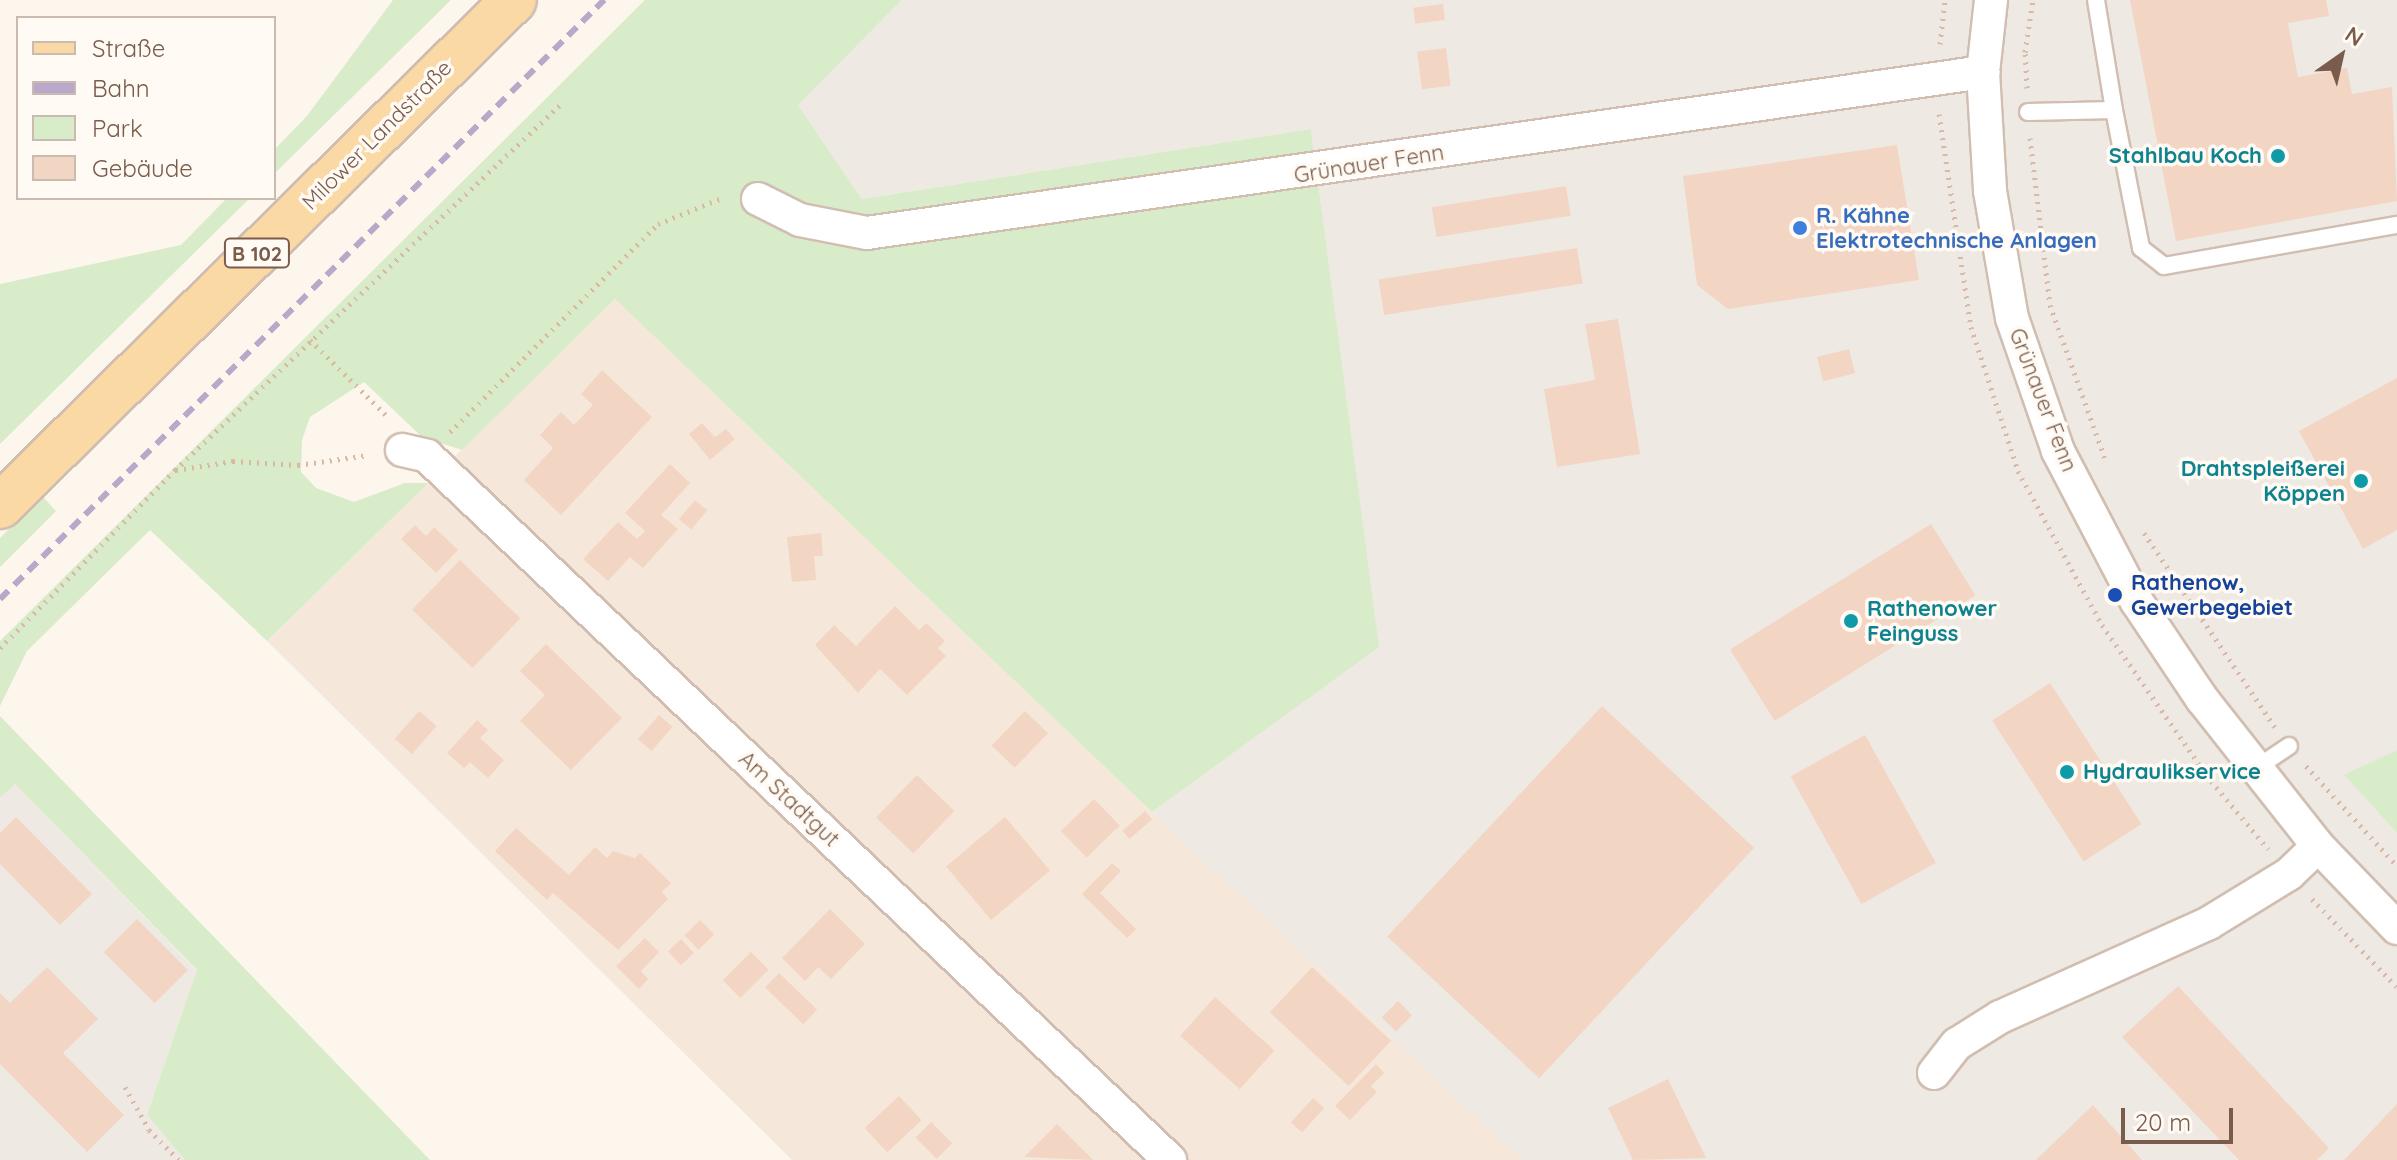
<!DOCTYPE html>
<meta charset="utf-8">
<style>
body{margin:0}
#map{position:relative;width:2397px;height:1160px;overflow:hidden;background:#fdf6ec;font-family:Quicksand,sans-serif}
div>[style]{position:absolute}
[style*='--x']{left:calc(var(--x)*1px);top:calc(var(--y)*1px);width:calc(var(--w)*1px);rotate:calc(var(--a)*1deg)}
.residential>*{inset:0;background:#f5e8da}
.industrial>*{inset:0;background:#efe9e4}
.green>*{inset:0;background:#d8ecc9}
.building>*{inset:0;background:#f3d5c3;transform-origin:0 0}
.path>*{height:5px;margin-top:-2.5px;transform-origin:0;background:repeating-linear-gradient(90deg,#d9b8a5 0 2px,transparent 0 8px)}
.roads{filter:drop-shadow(2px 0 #d1beb0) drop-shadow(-2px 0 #d1beb0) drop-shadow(0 2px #d1beb0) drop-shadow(0 -2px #d1beb0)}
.lane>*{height:16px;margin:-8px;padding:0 8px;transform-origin:8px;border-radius:8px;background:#fff}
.street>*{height:32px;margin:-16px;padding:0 16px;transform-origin:16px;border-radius:16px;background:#fff}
.primary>*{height:44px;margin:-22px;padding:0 22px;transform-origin:22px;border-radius:22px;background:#fbd9a5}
.rail>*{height:6px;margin-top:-3px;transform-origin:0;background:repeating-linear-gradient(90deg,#b9a8c9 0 12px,transparent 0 20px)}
.dots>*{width:22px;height:22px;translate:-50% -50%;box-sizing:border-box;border:4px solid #fffaf3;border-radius:50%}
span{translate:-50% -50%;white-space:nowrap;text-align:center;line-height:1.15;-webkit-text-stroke:7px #fffaf3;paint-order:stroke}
.shield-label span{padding:2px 6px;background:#fffaf3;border:2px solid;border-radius:6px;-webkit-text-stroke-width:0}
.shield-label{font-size:20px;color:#7a5c4d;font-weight:700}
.street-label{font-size:22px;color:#7a5c4d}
.culture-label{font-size:22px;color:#0d838f;font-weight:700}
.right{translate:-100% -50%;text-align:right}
.left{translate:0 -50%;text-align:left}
.shop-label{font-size:22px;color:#366cbe;font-weight:700}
.transit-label{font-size:22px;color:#164399;font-weight:700}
.legend{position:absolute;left:16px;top:16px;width:260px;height:184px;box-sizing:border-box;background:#fffaf3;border:2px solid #cabbb1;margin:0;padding:10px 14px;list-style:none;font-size:24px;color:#7a5c4d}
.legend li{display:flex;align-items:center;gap:16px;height:40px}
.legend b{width:40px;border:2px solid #cabbb1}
.north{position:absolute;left:2301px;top:16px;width:80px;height:80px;-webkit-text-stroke:6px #fffaf3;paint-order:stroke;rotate:34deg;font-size:22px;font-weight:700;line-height:32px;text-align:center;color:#7a5c4d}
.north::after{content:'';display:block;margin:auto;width:28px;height:36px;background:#7a5c4d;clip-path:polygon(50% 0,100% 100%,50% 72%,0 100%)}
.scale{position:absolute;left:2121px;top:1108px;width:112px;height:36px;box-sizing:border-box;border:4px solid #7a5c4d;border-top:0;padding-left:10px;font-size:24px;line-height:28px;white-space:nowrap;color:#7a5c4d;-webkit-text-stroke:6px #fffaf3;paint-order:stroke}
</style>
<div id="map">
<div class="residential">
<i style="clip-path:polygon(615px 299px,1152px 812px,1522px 1160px,792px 1160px,267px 641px)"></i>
</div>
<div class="industrial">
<i style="clip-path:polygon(902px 0,2397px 0,2397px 750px,2345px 776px,2397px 833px,2397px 1160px,1522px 1160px,1152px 812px,1378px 647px,1311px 129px,862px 199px,798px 105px)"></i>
<i style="clip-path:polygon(15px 784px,197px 971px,147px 1115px,185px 1160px,0 1160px,0 798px)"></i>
</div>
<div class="green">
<i style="clip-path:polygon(393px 0,451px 0,274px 174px,274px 150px,307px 116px)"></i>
<i style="clip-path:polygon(645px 0,902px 0,798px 105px,862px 199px,1311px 129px,1379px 647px,1152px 812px,615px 299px,462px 450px,422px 437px,364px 382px,310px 417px,302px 440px,301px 472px,316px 488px,354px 502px,405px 483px,428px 483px,267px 641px,150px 530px,27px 651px,0 706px,0 641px)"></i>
<i style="clip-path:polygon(227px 198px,250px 198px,0 444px,0 284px,181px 245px)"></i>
<i style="clip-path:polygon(42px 496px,56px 511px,0 567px,0 538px)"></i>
<i style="clip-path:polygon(0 716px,430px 1160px,185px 1160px,147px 1115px,197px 970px,15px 784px,0 798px)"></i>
<i style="clip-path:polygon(2397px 750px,2397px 833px,2344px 775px)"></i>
</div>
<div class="building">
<i style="clip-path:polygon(2130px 0,2326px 0,2329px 16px,2288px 23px,2298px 77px,2347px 68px,2352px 94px,2392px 87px,2397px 201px,2176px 241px)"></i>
<i style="left:1443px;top:4px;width:16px;height:30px;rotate:83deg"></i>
<i style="left:1446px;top:48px;width:38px;height:29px;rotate:83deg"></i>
<i style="clip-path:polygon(1897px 145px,1919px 280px,1728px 309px,1697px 285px,1683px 176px)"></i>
<i style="left:1566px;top:186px;width:30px;height:136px;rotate:81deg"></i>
<i style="left:1577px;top:248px;width:36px;height:201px;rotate:81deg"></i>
<i style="clip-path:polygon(1618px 319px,1640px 454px,1557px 467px,1544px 389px,1595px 380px,1585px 324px)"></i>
<i style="left:1849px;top:349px;width:25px;height:33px;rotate:76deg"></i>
<i style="clip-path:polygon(602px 370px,652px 417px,561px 515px,524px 480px,553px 448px,540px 435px,561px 412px,574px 425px,593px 405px,581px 394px)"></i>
<i style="clip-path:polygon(2397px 378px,2397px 530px,2363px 549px,2299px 431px)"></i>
<i style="clip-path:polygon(702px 423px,715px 437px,726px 429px,735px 439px,710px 460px,689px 434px)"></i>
<i style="clip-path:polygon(670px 464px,690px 483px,661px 515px,678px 529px,643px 568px,630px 557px,608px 581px,583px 559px,618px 522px,637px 539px,645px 531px,625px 513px)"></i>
<i style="left:695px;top:500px;width:16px;height:25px;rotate:40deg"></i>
<i style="left:1931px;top:524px;width:84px;height:237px;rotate:58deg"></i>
<i style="clip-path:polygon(415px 525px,426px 536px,434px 527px,458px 550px,436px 573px,401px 539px)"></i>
<i style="clip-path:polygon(821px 533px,823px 556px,814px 556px,816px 580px,792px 582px,787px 537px)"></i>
<i style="left:460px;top:560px;width:84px;height:69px;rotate:44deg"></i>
<i style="clip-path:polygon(895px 606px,919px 630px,926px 623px,945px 641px,938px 648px,946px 656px,907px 695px,880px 669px,858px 693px,815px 645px,834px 625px,856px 646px)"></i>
<i style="clip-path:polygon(546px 644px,622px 718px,571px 770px,520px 721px,545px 695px,520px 671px)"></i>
<i style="left:2050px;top:683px;width:168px;height:69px;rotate:57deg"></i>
<i style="left:1602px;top:706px;width:208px;height:315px;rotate:43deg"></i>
<i style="left:419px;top:711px;width:23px;height:37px;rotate:41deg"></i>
<i style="left:1025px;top:711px;width:32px;height:48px;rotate:44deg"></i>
<i style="left:659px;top:715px;width:18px;height:32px;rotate:41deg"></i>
<i style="clip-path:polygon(477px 720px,488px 730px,480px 738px,504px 760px,488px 778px,470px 762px,464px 768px,447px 753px)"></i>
<i style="left:1865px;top:735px;width:146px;height:85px;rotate:61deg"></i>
<i style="left:917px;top:775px;width:52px;height:59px;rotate:44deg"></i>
<i style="left:1094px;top:799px;width:37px;height:46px;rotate:46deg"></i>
<i style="left:1145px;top:811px;width:11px;height:30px;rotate:49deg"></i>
<i style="clip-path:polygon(16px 817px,92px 894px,60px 925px,0 864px,0 833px)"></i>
<i style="left:1005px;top:817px;width:70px;height:77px;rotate:50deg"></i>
<i style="clip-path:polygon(516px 828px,569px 875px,595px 847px,607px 858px,613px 851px,635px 858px,640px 853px,671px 883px,662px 892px,668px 899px,618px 950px,553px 893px,547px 900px,495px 851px)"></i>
<i style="clip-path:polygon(1112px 863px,1121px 871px,1100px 893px,1136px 929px,1127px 938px,1082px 894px)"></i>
<i style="clip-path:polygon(830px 909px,865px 944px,831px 979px,818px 967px,805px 981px,782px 958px)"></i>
<i style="left:137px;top:919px;width:72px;height:47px;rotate:45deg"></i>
<i style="left:700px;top:920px;width:20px;height:22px;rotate:45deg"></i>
<i style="clip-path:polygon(645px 938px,659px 952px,641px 971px,648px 979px,639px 989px,616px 966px)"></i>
<i style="left:681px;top:939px;width:19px;height:18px;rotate:47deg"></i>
<i style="left:751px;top:952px;width:25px;height:40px;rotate:45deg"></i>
<i style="clip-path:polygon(47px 967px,98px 1019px,63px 1053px,124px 1115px,87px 1152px,0 1064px,0 993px,10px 1003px)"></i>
<i style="left:1312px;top:967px;width:108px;height:62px;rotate:43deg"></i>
<i style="left:779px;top:973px;width:53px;height:20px;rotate:44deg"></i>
<i style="clip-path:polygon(2178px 986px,2329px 1148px,2317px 1160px,2239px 1160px,2122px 1037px)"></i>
<i style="left:1215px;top:997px;width:80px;height:52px;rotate:42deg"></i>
<i style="left:1398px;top:1001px;width:20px;height:23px;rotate:45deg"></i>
<i style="clip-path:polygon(1376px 1064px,1384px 1073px,1371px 1086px,1377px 1092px,1350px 1120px,1335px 1106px)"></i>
<i style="clip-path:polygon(1668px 1079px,1706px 1158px,1633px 1160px,1608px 1108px)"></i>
<i style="left:899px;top:1096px;width:33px;height:47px;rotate:47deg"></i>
<i style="left:1313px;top:1098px;width:15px;height:33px;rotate:42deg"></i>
<i style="clip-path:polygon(2397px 1104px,2397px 1160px,2344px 1160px)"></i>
<i style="clip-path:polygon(2093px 1105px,2142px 1160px,2036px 1160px)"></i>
<i style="left:931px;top:1122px;width:30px;height:22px;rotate:45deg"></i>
<i style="clip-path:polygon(1057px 1124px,1093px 1160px,1024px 1157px)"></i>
</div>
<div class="path">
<i style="--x:1940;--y:44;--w:44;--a:-83.5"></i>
<i style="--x:2027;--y:88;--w:36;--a:-93"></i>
<i style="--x:2025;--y:52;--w:53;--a:-81.3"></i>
<i style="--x:1939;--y:114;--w:215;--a:81.5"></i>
<i style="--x:1971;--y:327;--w:151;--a:71.9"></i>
<i style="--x:2018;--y:471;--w:175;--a:61.4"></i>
<i style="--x:2102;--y:625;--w:190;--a:55.1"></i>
<i style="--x:2211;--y:781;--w:89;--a:50"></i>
<i style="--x:2030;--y:138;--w:168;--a:83.2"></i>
<i style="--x:2050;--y:305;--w:166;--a:70.3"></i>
<i style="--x:310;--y:340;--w:111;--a:44.6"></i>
<i style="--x:450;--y:432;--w:294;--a:-45"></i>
<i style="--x:658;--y:224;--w:71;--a:-22.2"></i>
<i style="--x:176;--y:470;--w:58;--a:-9"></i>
<i style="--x:233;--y:461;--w:65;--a:3.5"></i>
<i style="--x:298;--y:465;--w:71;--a:-8.1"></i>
<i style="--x:2144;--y:533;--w:234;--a:56"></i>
<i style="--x:0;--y:648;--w:250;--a:-45.5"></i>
<i style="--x:175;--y:470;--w:532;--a:-43.48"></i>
<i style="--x:2306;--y:766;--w:135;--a:47.7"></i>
<i style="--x:2312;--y:899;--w:122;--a:46"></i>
<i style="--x:125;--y:1087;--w:49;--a:60.8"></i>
<i style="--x:149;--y:1130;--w:42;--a:45"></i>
</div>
<div class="roads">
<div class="lane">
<i style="--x:2114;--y:110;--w:141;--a:78.9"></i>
<i style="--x:2141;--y:248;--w:29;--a:38"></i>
<i style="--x:2164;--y:266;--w:237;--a:-10"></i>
<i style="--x:2028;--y:112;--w:86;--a:-1.3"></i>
<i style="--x:2114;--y:110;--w:111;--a:-99.3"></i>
<i style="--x:2255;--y:769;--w:41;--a:-34.1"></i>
</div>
<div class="street">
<i style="--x:1991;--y:0;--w:72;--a:96.3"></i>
<i style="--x:1983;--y:72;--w:119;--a:86.6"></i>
<i style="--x:1990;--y:191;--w:129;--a:80.2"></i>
<i style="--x:2012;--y:318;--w:141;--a:70.9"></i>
<i style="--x:2058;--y:451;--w:170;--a:62.4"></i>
<i style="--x:2137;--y:602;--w:117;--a:56.2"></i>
<i style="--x:2202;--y:699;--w:187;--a:51.7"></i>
<i style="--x:2318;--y:846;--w:114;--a:46.1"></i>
<i style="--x:758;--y:199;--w:47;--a:26.6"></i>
<i style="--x:800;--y:220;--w:68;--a:11"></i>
<i style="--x:867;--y:233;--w:1128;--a:-8.21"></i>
<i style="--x:402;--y:450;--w:26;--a:13"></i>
<i style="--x:427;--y:456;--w:1024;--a:43.46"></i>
<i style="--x:1934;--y:1073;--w:37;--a:-52"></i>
<i style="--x:1957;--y:1044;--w:51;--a:-32.1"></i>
<i style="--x:2000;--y:1017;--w:229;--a:-24.2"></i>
<i style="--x:2209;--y:923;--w:94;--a:-31.5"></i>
<i style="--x:2289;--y:874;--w:40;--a:-44"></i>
</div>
<div class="primary">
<i style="--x:0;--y:506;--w:721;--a:-44.55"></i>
</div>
</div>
<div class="rail">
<i style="--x:0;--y:599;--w:851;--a:-44.76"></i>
</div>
<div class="dots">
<i style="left:2278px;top:156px;background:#0f9aa8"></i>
<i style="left:1800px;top:228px;background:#3f7fe0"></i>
<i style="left:2361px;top:481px;background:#0f9aa8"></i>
<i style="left:2115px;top:595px;background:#1a4fb4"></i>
<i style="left:1851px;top:621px;background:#0f9aa8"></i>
<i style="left:2067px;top:772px;background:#0f9aa8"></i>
</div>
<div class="shield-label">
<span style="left:257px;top:253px">B 102</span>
</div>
<div class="street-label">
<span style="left:377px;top:135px;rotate:-45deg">Milower Landstraße</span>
<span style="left:1369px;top:164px;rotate:-9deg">Grünauer Fenn</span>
<span style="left:2043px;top:400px;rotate:69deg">Grünauer Fenn</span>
<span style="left:789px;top:799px;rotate:43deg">Am Stadtgut</span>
</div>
<div class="culture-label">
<span class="right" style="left:2262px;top:156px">Stahlbau Koch</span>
<span class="right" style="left:2345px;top:481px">Drahtspleißerei<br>Köppen</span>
<span class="left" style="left:1867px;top:621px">Rathenower<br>Feinguss</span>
<span class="left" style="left:2083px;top:772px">Hydraulikservice</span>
</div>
<div class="shop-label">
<span class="left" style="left:1816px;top:228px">R. Kähne<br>Elektrotechnische Anlagen</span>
</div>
<div class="transit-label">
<span class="left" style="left:2131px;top:595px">Rathenow,<br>Gewerbegebiet</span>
</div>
<ul class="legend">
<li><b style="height:10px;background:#fbd9a5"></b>Straße</li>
<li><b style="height:10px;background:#b9a8c9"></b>Bahn</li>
<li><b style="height:22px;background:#d8ecc9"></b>Park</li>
<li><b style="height:22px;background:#f3d5c3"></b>Gebäude</li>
</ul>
<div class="north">N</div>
<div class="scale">20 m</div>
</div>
